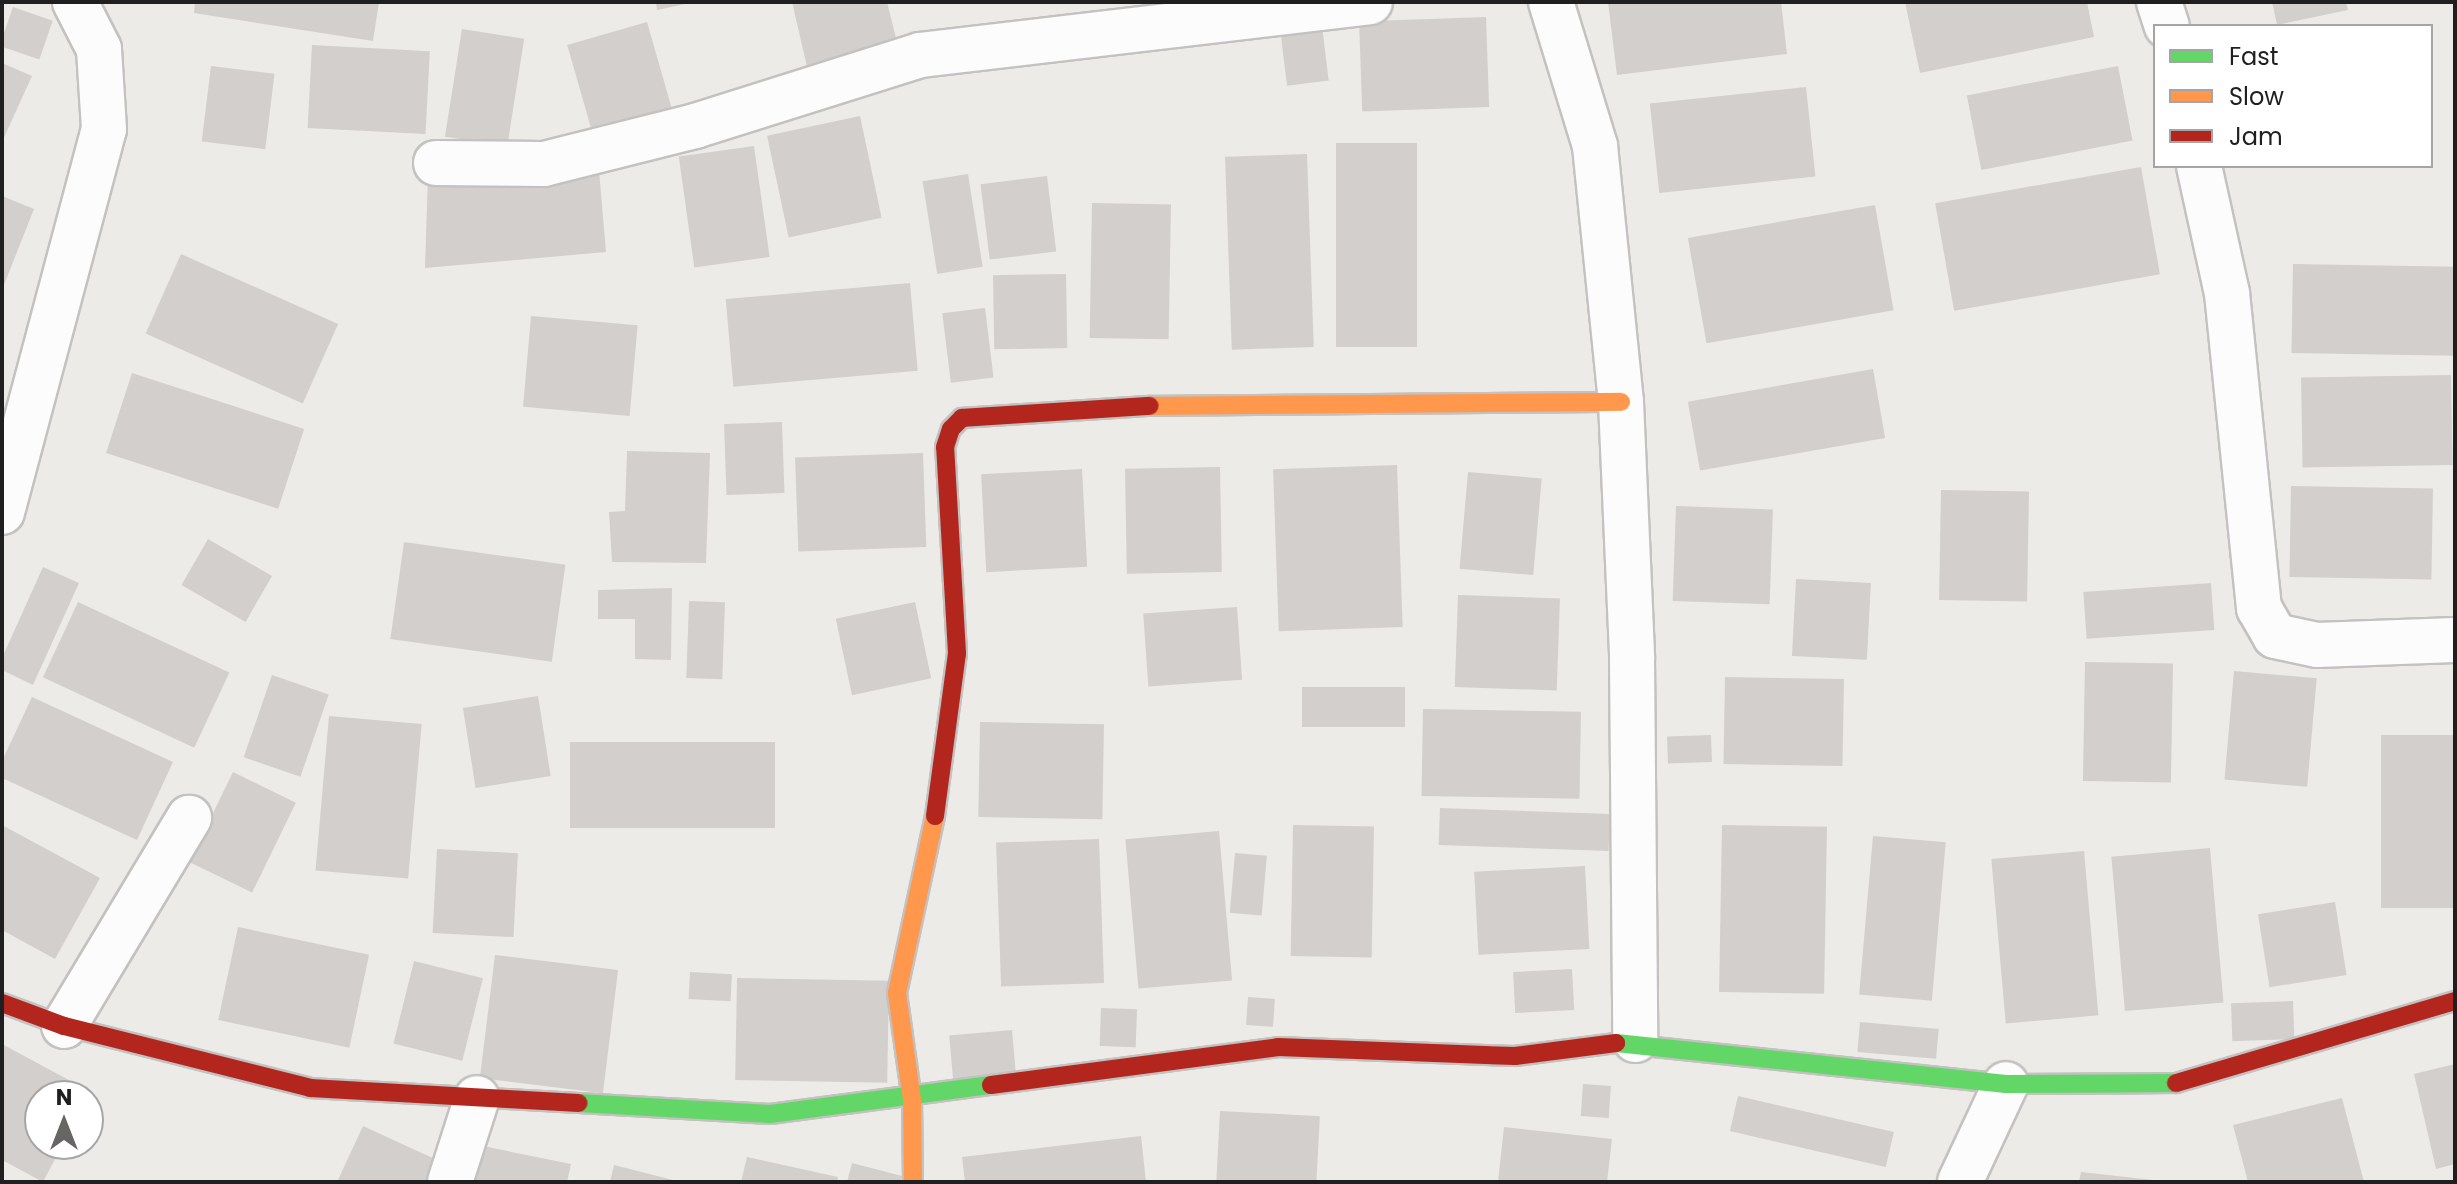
<!DOCTYPE html>
<style>
body{margin:0}
#map{position:relative;width:2457px;height:1184px;overflow:hidden;background:#edebe8;font-family:Poppins,sans-serif}
div>[style]{position:absolute}
[style*='--x']{left:calc(var(--x)*1px);top:calc(var(--y)*1px);width:calc(var(--w)*1px);rotate:calc(var(--a)*1deg)}
.building>*{inset:0;background:#d2cfcd;transform-origin:0 0}
.roads{filter:drop-shadow(2px 0 #c3c2c0) drop-shadow(-2px 0 #c3c2c0) drop-shadow(0 2px #c3c2c0) drop-shadow(0 -2px #c3c2c0)}
.street>*{height:44px;margin:-22px;padding:0 22px;transform-origin:22px;border-radius:22px;background:#fcfcfc}
.fast>*{height:18px;margin:-9px;padding:0 9px;transform-origin:9px;border-radius:9px;background:#63d668}
.slow>*{height:18px;margin:-9px;padding:0 9px;transform-origin:9px;border-radius:9px;background:#ff974d}
.jam>*{height:18px;margin:-9px;padding:0 9px;transform-origin:9px;border-radius:9px;background:#b3261e}
span{translate:-50% -50%;white-space:nowrap;text-align:center;line-height:1.15;-webkit-text-stroke:6px #fff;paint-order:stroke}
.frame{position:absolute;inset:0;border:4px solid #1f1f1f;pointer-events:none}
.legend{position:absolute;left:2153px;top:24px;width:280px;height:144px;box-sizing:border-box;background:#fff;border:2px solid #a5a5a5;margin:0;padding:10px 14px;list-style:none;font-size:24px;color:#1f1f1f}
.legend li{display:flex;align-items:center;gap:16px;height:40px}
.legend b{width:40px;border:2px solid #a5a5a5}
.north{position:absolute;left:24px;top:1080px;width:80px;height:80px;box-sizing:border-box;background:#fff;border:2px solid #a5a5a5;border-radius:50%;rotate:0deg;font-size:22px;font-weight:700;line-height:32px;text-align:center;color:#1f1f1f}
.north::after{content:'';display:block;margin:auto;width:28px;height:36px;background:#676665;clip-path:polygon(50% 0,100% 100%,50% 72%,0 100%)}
</style>
<div id="map">
<div class="building">
<i style="clip-path:polygon(195px 2px,379px 2px,373px 41px,194px 13px)"></i>
<i style="clip-path:polygon(656px 2px,689px 2px,690px 3px,657px 10px)"></i>
<i style="clip-path:polygon(792px 2px,887px 2px,899px 50px,808px 71px)"></i>
<i style="clip-path:polygon(1608px 2px,1781px 2px,1787px 54px,1617px 75px)"></i>
<i style="clip-path:polygon(1905px 2px,2087px 2px,2094px 37px,1920px 73px)"></i>
<i style="clip-path:polygon(2272px 2px,2346px 2px,2348px 10px,2277px 25px)"></i>
<i style="left:13px;top:7px;width:42px;height:41px;rotate:19deg"></i>
<i style="left:1486px;top:17px;width:90px;height:127px;rotate:88deg"></i>
<i style="left:647px;top:22px;width:93px;height:83px;rotate:74deg"></i>
<i style="left:1322px;top:26px;width:55px;height:42px;rotate:83deg"></i>
<i style="left:462px;top:29px;width:63px;height:109px;rotate:9deg"></i>
<i style="left:312px;top:45px;width:118px;height:83px;rotate:3deg"></i>
<i style="clip-path:polygon(2px 63px,32px 76px,2px 142px)"></i>
<i style="left:211px;top:66px;width:64px;height:76px;rotate:7deg"></i>
<i style="left:2118px;top:66px;width:76px;height:154px;rotate:79deg"></i>
<i style="left:1806px;top:87px;width:90px;height:157px;rotate:84deg"></i>
<i style="left:860px;top:116px;width:104px;height:95px;rotate:78deg"></i>
<i style="left:1417px;top:143px;width:204px;height:81px;rotate:90deg"></i>
<i style="left:754px;top:146px;width:112px;height:76px;rotate:82deg"></i>
<i style="left:1307px;top:154px;width:193px;height:82px;rotate:88deg"></i>
<i style="left:2141px;top:167px;width:109px;height:209px;rotate:80deg"></i>
<i style="clip-path:polygon(599px 170px,606px 252px,425px 268px,428px 174px)"></i>
<i style="left:968px;top:174px;width:94px;height:46px;rotate:81deg"></i>
<i style="left:1047px;top:176px;width:76px;height:67px;rotate:83deg"></i>
<i style="clip-path:polygon(2px 196px,34px 209px,2px 290px)"></i>
<i style="left:1092px;top:203px;width:79px;height:135px;rotate:1deg"></i>
<i style="left:1875px;top:205px;width:107px;height:190px;rotate:80deg"></i>
<i style="left:181px;top:254px;width:172px;height:87px;rotate:24deg"></i>
<i style="left:2293px;top:264px;width:162px;height:89px;rotate:1deg"></i>
<i style="left:1066px;top:274px;width:74px;height:73px;rotate:89deg"></i>
<i style="left:910px;top:283px;width:88px;height:185px;rotate:85deg"></i>
<i style="left:985px;top:308px;width:70px;height:43px;rotate:83deg"></i>
<i style="left:531px;top:316px;width:107px;height:91px;rotate:5deg"></i>
<i style="left:1873px;top:369px;width:70px;height:188px;rotate:80deg"></i>
<i style="left:132px;top:373px;width:181px;height:84px;rotate:18deg"></i>
<i style="left:2451px;top:375px;width:90px;height:150px;rotate:89deg"></i>
<i style="left:782px;top:422px;width:71px;height:58px;rotate:88deg"></i>
<i style="clip-path:polygon(627px 451px,710px 453px,706px 563px,612px 562px,609px 512px,625px 511px)"></i>
<i style="left:923px;top:453px;width:94px;height:128px;rotate:88deg"></i>
<i style="left:1397px;top:465px;width:162px;height:124px;rotate:88deg"></i>
<i style="left:1220px;top:467px;width:105px;height:95px;rotate:89deg"></i>
<i style="left:1082px;top:469px;width:98px;height:101px;rotate:87deg"></i>
<i style="left:1468px;top:472px;width:74px;height:97px;rotate:5deg"></i>
<i style="left:2291px;top:486px;width:142px;height:91px;rotate:1deg"></i>
<i style="left:1941px;top:490px;width:88px;height:110px;rotate:1deg"></i>
<i style="left:1676px;top:506px;width:97px;height:95px;rotate:2deg"></i>
<i style="left:208px;top:539px;width:74px;height:53px;rotate:30deg"></i>
<i style="left:404px;top:542px;width:163px;height:98px;rotate:8deg"></i>
<i style="clip-path:polygon(43px 567px,79px 583px,33px 685px,2px 670px,2px 658px)"></i>
<i style="left:1796px;top:579px;width:75px;height:77px;rotate:3deg"></i>
<i style="left:2211px;top:583px;width:47px;height:128px;rotate:86deg"></i>
<i style="clip-path:polygon(672px 588px,671px 660px,635px 659px,635px 619px,598px 619px,598px 590px)"></i>
<i style="left:1458px;top:595px;width:102px;height:92px;rotate:2deg"></i>
<i style="left:689px;top:601px;width:36px;height:77px;rotate:2deg"></i>
<i style="left:78px;top:602px;width:167px;height:83px;rotate:25deg"></i>
<i style="left:915px;top:602px;width:78px;height:81px;rotate:78deg"></i>
<i style="left:1237px;top:607px;width:73px;height:94px;rotate:86deg"></i>
<i style="left:2085px;top:662px;width:88px;height:119px;rotate:1deg"></i>
<i style="left:2234px;top:671px;width:83px;height:109px;rotate:5deg"></i>
<i style="left:272px;top:675px;width:60px;height:87px;rotate:19deg"></i>
<i style="left:1725px;top:677px;width:119px;height:87px;rotate:1deg"></i>
<i style="left:1302px;top:687px;width:103px;height:40px"></i>
<i style="left:538px;top:696px;width:81px;height:76px;rotate:81deg"></i>
<i style="clip-path:polygon(32px 697px,173px 762px,137px 840px,2px 778px,2px 761px)"></i>
<i style="left:1423px;top:709px;width:158px;height:87px;rotate:1deg"></i>
<i style="left:329px;top:716px;width:93px;height:155px;rotate:5deg"></i>
<i style="left:980px;top:722px;width:124px;height:95px;rotate:1deg"></i>
<i style="left:1711px;top:735px;width:27px;height:44px;rotate:88deg"></i>
<i style="left:2455px;top:735px;width:173px;height:74px;rotate:90deg"></i>
<i style="left:775px;top:742px;width:86px;height:205px;rotate:90deg"></i>
<i style="left:233px;top:772px;width:70px;height:100px;rotate:26deg"></i>
<i style="left:1440px;top:808px;width:170px;height:37px;rotate:2deg"></i>
<i style="clip-path:polygon(2px 825px,100px 878px,55px 959px,2px 930px)"></i>
<i style="left:1293px;top:825px;width:81px;height:131px;rotate:1deg"></i>
<i style="left:1722px;top:825px;width:105px;height:167px;rotate:1deg"></i>
<i style="left:1219px;top:831px;width:150px;height:94px;rotate:85deg"></i>
<i style="left:1873px;top:836px;width:73px;height:159px;rotate:5deg"></i>
<i style="left:1099px;top:839px;width:144px;height:103px;rotate:88deg"></i>
<i style="left:2210px;top:848px;width:155px;height:99px;rotate:85deg"></i>
<i style="left:437px;top:849px;width:81px;height:84px;rotate:3deg"></i>
<i style="left:2084px;top:851px;width:165px;height:93px;rotate:85deg"></i>
<i style="left:1235px;top:853px;width:32px;height:60px;rotate:5deg"></i>
<i style="left:1585px;top:866px;width:83px;height:111px;rotate:87deg"></i>
<i style="left:2335px;top:902px;width:74px;height:78px;rotate:81deg"></i>
<i style="left:238px;top:927px;width:134px;height:95px;rotate:12deg"></i>
<i style="left:495px;top:955px;width:124px;height:124px;rotate:7deg"></i>
<i style="left:414px;top:961px;width:71px;height:85px;rotate:14deg"></i>
<i style="left:1572px;top:969px;width:41px;height:59px;rotate:87deg"></i>
<i style="left:690px;top:972px;width:42px;height:27px;rotate:3deg"></i>
<i style="left:737px;top:978px;width:152px;height:102px;rotate:1deg"></i>
<i style="left:1248px;top:997px;width:27px;height:28px;rotate:4deg"></i>
<i style="left:2293px;top:1001px;width:38px;height:62px;rotate:88deg"></i>
<i style="left:1101px;top:1008px;width:36px;height:38px;rotate:2deg"></i>
<i style="left:1860px;top:1022px;width:79px;height:30px;rotate:5deg"></i>
<i style="left:1012px;top:1030px;width:44px;height:63px;rotate:85deg"></i>
<i style="clip-path:polygon(2px 1044px,91px 1092px,40px 1096px,40px 1144px,63px 1144px,43px 1182px,2px 1160px)"></i>
<i style="clip-path:polygon(2455px 1064px,2455px 1164px,2436px 1169px,2414px 1074px)"></i>
<i style="left:1583px;top:1084px;width:28px;height:32px;rotate:4deg"></i>
<i style="left:1738px;top:1096px;width:160px;height:36px;rotate:13deg"></i>
<i style="clip-path:polygon(2342px 1098px,2364px 1182px,2248px 1182px,2233px 1125px)"></i>
<i style="left:1220px;top:1111px;width:100px;height:71px;rotate:3deg"></i>
<i style="clip-path:polygon(363px 1126px,437px 1160px,427px 1182px,337px 1182px)"></i>
<i style="clip-path:polygon(1504px 1127px,1612px 1139px,1607px 1182px,1498px 1182px)"></i>
<i style="clip-path:polygon(1141px 1136px,1146px 1182px,965px 1182px,962px 1157px)"></i>
<i style="clip-path:polygon(478px 1145px,571px 1164px,567px 1182px,470px 1182px)"></i>
<i style="clip-path:polygon(747px 1157px,838px 1177px,837px 1182px,741px 1182px)"></i>
<i style="clip-path:polygon(852px 1163px,902px 1176px,901px 1182px,847px 1182px)"></i>
<i style="clip-path:polygon(614px 1165px,677px 1181px,677px 1182px,610px 1182px)"></i>
<i style="clip-path:polygon(2081px 1172px,2153px 1180px,2153px 1182px,2079px 1182px)"></i>
</div>
<div class="roads">
<div class="street">
<i style="--x:1551;--y:2;--w:151;--a:73"></i>
<i style="--x:1595;--y:146;--w:257;--a:84.2"></i>
<i style="--x:1621;--y:402;--w:257;--a:87.5"></i>
<i style="--x:1632;--y:659;--w:381;--a:89.5"></i>
<i style="--x:2159;--y:2;--w:25;--a:72"></i>
<i style="--x:436;--y:163;--w:108;--a:0.5"></i>
<i style="--x:544;--y:164;--w:156;--a:-14.1"></i>
<i style="--x:695;--y:126;--w:236;--a:-17.5"></i>
<i style="--x:920;--y:55;--w:453;--a:-6.7"></i>
<i style="--x:2199;--y:166;--w:130;--a:77.6"></i>
<i style="--x:2227;--y:293;--w:317;--a:84.2"></i>
<i style="--x:2259;--y:608;--w:32;--a:60"></i>
<i style="--x:2275;--y:636;--w:43;--a:12.1"></i>
<i style="--x:2317;--y:645;--w:138;--a:-2.1"></i>
<i style="--x:2;--y:512;--w:396;--a:-75.1"></i>
<i style="--x:104;--y:129;--w:80;--a:-93.6"></i>
<i style="--x:99;--y:49;--w:53;--a:-117.1"></i>
<i style="--x:64;--y:1026;--w:243;--a:-59"></i>
<i style="--x:450;--y:1182;--w:88;--a:-72.2"></i>
<i style="--x:1960;--y:1182;--w:108;--a:-64.9"></i>
</div>
<div class="fast">
<i style="--x:1616;--y:1043;--w:392;--a:6"></i>
<i style="--x:2006;--y:1084;--w:170;--a:-0.3"></i>
<i style="--x:579;--y:1103;--w:191;--a:3.3"></i>
<i style="--x:770;--y:1114;--w:223;--a:-7.5"></i>
</div>
<div class="slow">
<i style="--x:1150;--y:406;--w:471;--a:-0.5"></i>
<i style="--x:913;--y:1182;--w:82;--a:-90.7"></i>
<i style="--x:912;--y:1100;--w:108;--a:-98"></i>
<i style="--x:897;--y:993;--w:181;--a:-77.9"></i>
</div>
<div class="jam">
<i style="--x:935;--y:816;--w:164;--a:-82.3"></i>
<i style="--x:957;--y:653;--w:206;--a:-93.3"></i>
<i style="--x:945;--y:447;--w:19;--a:-72"></i>
<i style="--x:951;--y:429;--w:16;--a:-45"></i>
<i style="--x:962;--y:418;--w:188;--a:-3.7"></i>
<i style="--x:2;--y:1003;--w:66;--a:20.4"></i>
<i style="--x:64;--y:1026;--w:254;--a:14.1"></i>
<i style="--x:310;--y:1088;--w:269;--a:3.2"></i>
<i style="--x:2176;--y:1083;--w:291;--a:-16.4"></i>
<i style="--x:991;--y:1085;--w:290;--a:-7.5"></i>
<i style="--x:1278;--y:1047;--w:237;--a:2.2"></i>
<i style="--x:1515;--y:1056;--w:102;--a:-7.3"></i>
</div>
</div>
<div class="frame"></div>
<ul class="legend">
<li><b style="height:10px;background:#63d668"></b>Fast</li>
<li><b style="height:10px;background:#ff974d"></b>Slow</li>
<li><b style="height:10px;background:#b3261e"></b>Jam</li>
</ul>
<div class="north">N</div>
</div>
